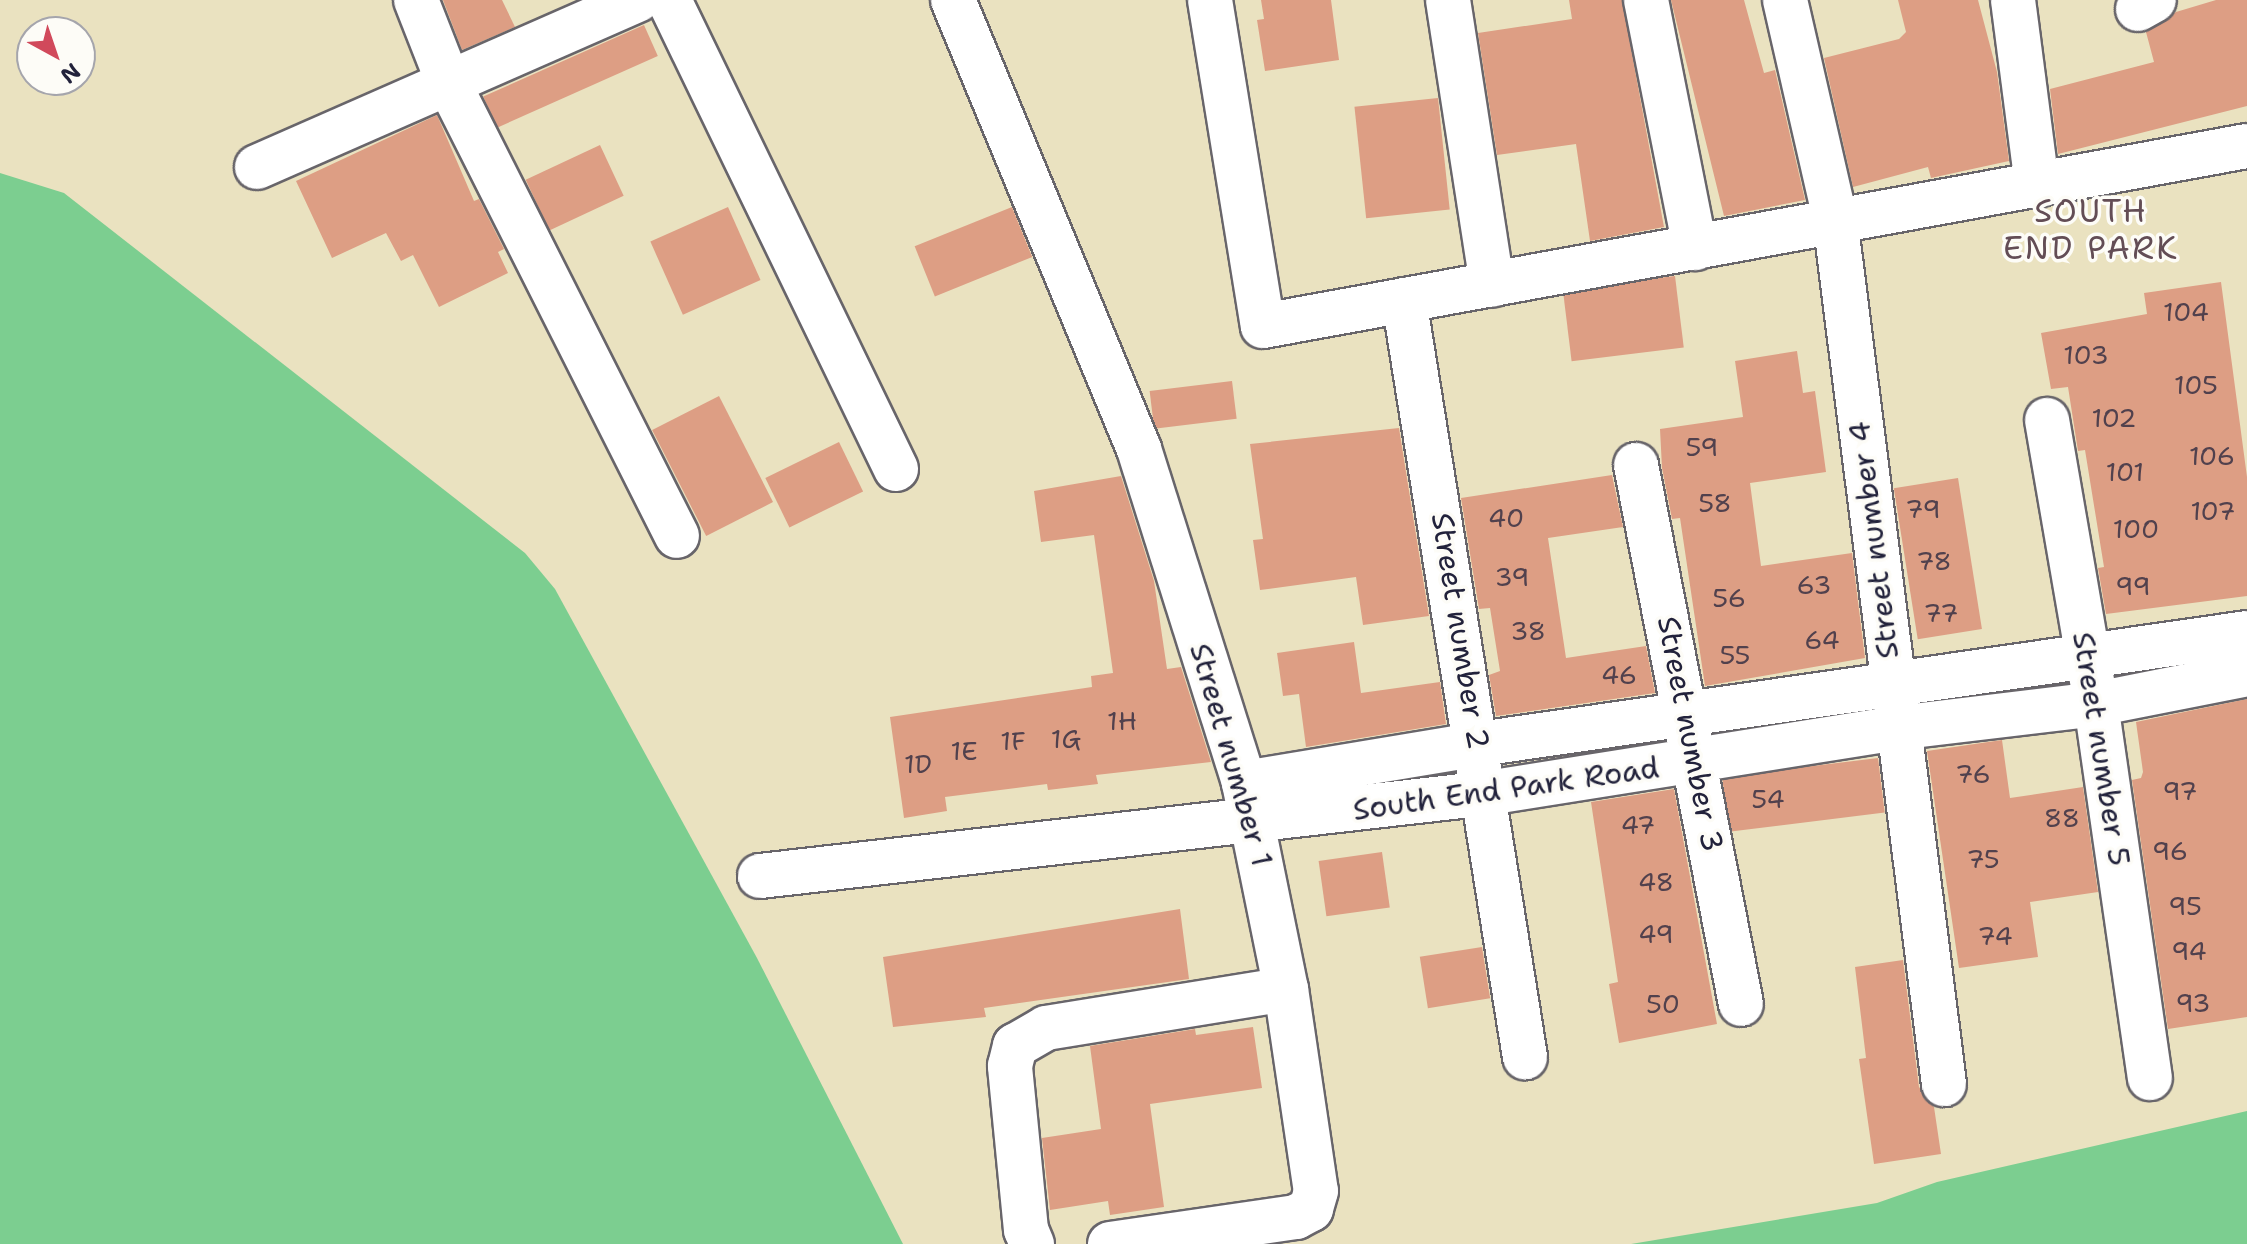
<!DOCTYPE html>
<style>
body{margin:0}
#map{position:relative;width:2247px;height:1244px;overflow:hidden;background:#eae2c0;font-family:"Shantell Sans",sans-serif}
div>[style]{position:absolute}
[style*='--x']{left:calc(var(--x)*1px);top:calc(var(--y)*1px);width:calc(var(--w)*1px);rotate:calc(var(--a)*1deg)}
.green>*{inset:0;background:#7cce90}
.building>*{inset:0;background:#dd9e84;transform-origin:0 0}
.roads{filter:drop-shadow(2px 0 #68656a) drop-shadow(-2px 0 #68656a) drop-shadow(0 2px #68656a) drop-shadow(0 -2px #68656a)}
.street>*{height:44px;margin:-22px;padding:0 22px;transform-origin:22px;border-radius:22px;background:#fff}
span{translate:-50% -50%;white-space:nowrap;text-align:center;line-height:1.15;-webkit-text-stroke:7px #fdfcf7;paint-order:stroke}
.number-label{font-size:26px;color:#51414d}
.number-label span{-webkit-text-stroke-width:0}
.street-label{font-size:30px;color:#22223b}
.neighbourhood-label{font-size:32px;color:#634d55;letter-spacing:2px}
.north{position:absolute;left:16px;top:16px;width:80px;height:80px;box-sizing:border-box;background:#fdfcf7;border:2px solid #a5a5ac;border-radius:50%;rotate:140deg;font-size:22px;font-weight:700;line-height:32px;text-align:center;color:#22223b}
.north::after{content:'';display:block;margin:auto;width:28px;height:36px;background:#d1495b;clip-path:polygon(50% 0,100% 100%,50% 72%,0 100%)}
</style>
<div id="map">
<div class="green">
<i style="clip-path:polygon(0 173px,64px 193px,525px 553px,555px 589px,757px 958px,903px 1244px,0 1244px)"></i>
<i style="clip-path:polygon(2247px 1111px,2247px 1244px,1631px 1244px,1877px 1203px,1937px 1182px)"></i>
</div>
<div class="building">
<i style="clip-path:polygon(443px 0,502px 0,515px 27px,462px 50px)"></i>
<i style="clip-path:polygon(1261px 0,1331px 0,1339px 60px,1265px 71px,1257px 20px,1264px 19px)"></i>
<i style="clip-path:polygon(1569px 0,1622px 0,1664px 227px,1590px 241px,1576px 144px,1497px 155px,1478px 33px,1572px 19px)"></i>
<i style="clip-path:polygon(1671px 0,1744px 0,1764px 73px,1775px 70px,1805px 200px,1724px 216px)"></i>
<i style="clip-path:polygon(1898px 0,1978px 0,1997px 72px,2009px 161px,1931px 178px,1928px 167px,1853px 187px,1824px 58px,1899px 39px,1906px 32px)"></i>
<i style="clip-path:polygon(2216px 0,2247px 0,2247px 106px,2058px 154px,2050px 89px,2154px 62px,2146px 32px,2176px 12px)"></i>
<i style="left:644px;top:25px;width:34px;height:176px;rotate:66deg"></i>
<i style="left:1438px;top:98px;width:112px;height:84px;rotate:84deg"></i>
<i style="clip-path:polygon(437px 115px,474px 201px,479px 199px,504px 249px,498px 252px,508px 273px,439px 307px,413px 255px,401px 261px,386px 233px,332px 258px,296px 181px)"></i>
<i style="left:600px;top:145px;width:56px;height:82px;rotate:65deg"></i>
<i style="left:728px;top:207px;width:80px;height:85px;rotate:66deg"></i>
<i style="left:1012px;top:207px;width:54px;height:105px;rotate:68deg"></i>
<i style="left:1675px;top:276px;width:72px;height:113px;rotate:83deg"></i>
<i style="clip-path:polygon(2221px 282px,2247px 477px,2247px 596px,2106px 614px,2098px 568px,2104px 567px,2085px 450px,2078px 451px,2068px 387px,2051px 389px,2041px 333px,2147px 314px,2144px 293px)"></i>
<i style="clip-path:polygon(1797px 351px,1803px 393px,1815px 391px,1826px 472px,1750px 483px,1761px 566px,1852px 553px,1865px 658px,1705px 686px,1680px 518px,1672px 519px,1662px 468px,1660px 429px,1743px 417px,1735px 361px)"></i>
<i style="left:1232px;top:381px;width:38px;height:83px;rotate:83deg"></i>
<i style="left:719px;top:396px;width:119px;height:75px;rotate:63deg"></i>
<i style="clip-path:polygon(1399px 428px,1429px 616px,1363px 625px,1356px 577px,1260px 590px,1253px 540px,1263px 539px,1250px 444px)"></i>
<i style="left:839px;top:442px;width:55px;height:82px;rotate:64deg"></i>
<i style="clip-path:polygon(1612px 475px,1623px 527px,1548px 538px,1566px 658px,1646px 646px,1655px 693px,1496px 716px,1489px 675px,1500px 671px,1490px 608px,1479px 609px,1461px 498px)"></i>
<i style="clip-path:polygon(1121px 476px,1154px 581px,1167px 669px,1181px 667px,1211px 762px,1096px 775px,1098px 784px,1048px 790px,1047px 784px,945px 797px,947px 811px,904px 818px,890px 717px,1092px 687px,1091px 676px,1113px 673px,1094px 535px,1041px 542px,1034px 491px)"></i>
<i style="left:1958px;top:478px;width:153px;height:65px;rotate:81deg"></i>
<i style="clip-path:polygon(1354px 642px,1361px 693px,1440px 682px,1446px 724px,1306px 747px,1299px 694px,1283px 696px,1277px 653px)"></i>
<i style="clip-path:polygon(2247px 699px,2247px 1017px,2168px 1029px,2132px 780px,2141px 778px,2143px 772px,2136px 722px)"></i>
<i style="clip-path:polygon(2002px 740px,2010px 798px,2083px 787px,2098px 892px,2030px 902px,2038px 957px,1959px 968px,1927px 751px)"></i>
<i style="left:1878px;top:758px;width:55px;height:157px;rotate:83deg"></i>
<i style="clip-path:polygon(1674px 789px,1717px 1024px,1619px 1043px,1609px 984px,1618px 982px,1591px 802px)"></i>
<i style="left:1382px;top:852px;width:56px;height:64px;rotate:82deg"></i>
<i style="clip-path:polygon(1180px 909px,1189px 979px,984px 1008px,986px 1017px,893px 1027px,883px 957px)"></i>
<i style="left:1482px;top:947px;width:52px;height:63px;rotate:81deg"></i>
<i style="clip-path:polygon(1903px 960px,1919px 1087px,1934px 1107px,1941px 1154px,1874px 1164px,1859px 1059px,1866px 1058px,1855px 967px)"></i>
<i style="clip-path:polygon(1253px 1027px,1262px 1088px,1150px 1104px,1164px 1207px,1110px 1215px,1108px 1201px,1050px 1210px,1042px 1138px,1101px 1129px,1090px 1046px,1195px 1029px,1196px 1035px)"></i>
</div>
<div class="roads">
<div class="street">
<i style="--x:416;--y:0;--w:90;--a:68.6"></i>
<i style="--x:449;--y:84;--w:506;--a:63.23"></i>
<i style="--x:669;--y:0;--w:521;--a:64.17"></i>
<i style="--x:953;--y:0;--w:486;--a:67.5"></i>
<i style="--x:1139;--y:449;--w:350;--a:72.5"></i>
<i style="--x:1244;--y:783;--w:210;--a:78.5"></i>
<i style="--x:1286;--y:989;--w:204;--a:81.6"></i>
<i style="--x:1316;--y:1191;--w:19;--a:106"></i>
<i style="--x:1311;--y:1209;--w:17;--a:152"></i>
<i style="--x:1296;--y:1217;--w:188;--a:171.7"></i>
<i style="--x:1210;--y:0;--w:330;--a:80.8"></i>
<i style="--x:1263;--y:326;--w:1000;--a:-10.37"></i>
<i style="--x:1448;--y:0;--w:288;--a:81.2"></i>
<i style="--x:1646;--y:0;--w:253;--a:78.8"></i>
<i style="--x:1785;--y:0;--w:225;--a:77.1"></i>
<i style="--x:1835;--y:219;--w:872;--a:82.82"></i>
<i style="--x:2013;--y:0;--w:187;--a:82.6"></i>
<i style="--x:2138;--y:9;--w:18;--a:-29"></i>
<i style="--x:257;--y:167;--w:416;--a:-23.7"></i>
<i style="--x:1404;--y:300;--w:767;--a:80.92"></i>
<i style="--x:2047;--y:420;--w:288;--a:80.2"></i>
<i style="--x:2096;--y:704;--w:378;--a:81.8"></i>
<i style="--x:1636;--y:465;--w:549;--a:78.98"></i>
<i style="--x:1244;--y:783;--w:238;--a:-9.4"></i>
<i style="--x:1479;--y:744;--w:776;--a:-8.22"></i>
<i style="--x:760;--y:876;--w:732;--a:-6.51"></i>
<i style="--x:1487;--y:793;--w:414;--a:-9"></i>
<i style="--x:1896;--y:728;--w:201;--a:-6.8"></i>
<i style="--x:2096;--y:704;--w:154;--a:-11.2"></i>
<i style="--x:1032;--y:1244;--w:15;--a:-113"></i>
<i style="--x:1026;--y:1230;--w:165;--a:-95.6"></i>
<i style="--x:1010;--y:1066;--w:21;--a:-76"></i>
<i style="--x:1015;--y:1046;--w:36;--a:-30"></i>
<i style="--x:1046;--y:1028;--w:243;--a:-9.2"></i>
</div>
</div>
<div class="number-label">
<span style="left:2186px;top:312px">104</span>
<span style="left:2086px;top:355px">103</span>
<span style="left:2196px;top:385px">105</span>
<span style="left:2114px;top:418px">102</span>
<span style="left:1702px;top:447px">59</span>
<span style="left:2212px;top:456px">106</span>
<span style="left:2125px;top:472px">101</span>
<span style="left:1715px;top:503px">58</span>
<span style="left:1923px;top:509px">79</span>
<span style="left:2213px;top:511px">107</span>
<span style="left:1506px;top:518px">40</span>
<span style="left:2136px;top:529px">100</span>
<span style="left:1934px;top:561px">78</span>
<span style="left:1512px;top:577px">39</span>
<span style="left:1814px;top:585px">63</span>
<span style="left:2133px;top:586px">99</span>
<span style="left:1729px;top:598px">56</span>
<span style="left:1941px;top:613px">77</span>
<span style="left:1528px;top:631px">38</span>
<span style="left:1822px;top:640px">64</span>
<span style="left:1735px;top:655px">55</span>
<span style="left:1619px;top:675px">46</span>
<span style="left:1122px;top:721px">1H</span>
<span style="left:1066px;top:739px">1G</span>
<span style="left:1013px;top:741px">1F</span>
<span style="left:964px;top:751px">1E</span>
<span style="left:918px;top:764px">1D</span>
<span style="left:1973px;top:774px">76</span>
<span style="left:2180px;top:791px">97</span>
<span style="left:1768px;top:799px">54</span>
<span style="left:2062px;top:818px">88</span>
<span style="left:1638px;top:825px">47</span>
<span style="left:2170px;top:851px">96</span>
<span style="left:1983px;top:859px">75</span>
<span style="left:1656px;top:882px">48</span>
<span style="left:2185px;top:906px">95</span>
<span style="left:1656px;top:934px">49</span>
<span style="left:1995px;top:936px">74</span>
<span style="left:2189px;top:951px">94</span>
<span style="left:2193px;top:1003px">93</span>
<span style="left:1663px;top:1004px">50</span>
</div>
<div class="street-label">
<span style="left:1874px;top:540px;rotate:-97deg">Street number 4</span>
<span style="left:1460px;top:631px;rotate:81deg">Street number 2</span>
<span style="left:1690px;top:734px;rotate:79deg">Street number 3</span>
<span style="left:2101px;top:749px;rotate:81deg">Street number 5</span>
<span style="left:1231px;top:755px;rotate:74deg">Street number 1</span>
<span style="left:1506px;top:789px;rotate:-8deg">South End Park Road</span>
</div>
<div class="neighbourhood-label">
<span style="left:2091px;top:230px">SOUTH<br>END PARK</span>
</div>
<div class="north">N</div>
</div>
